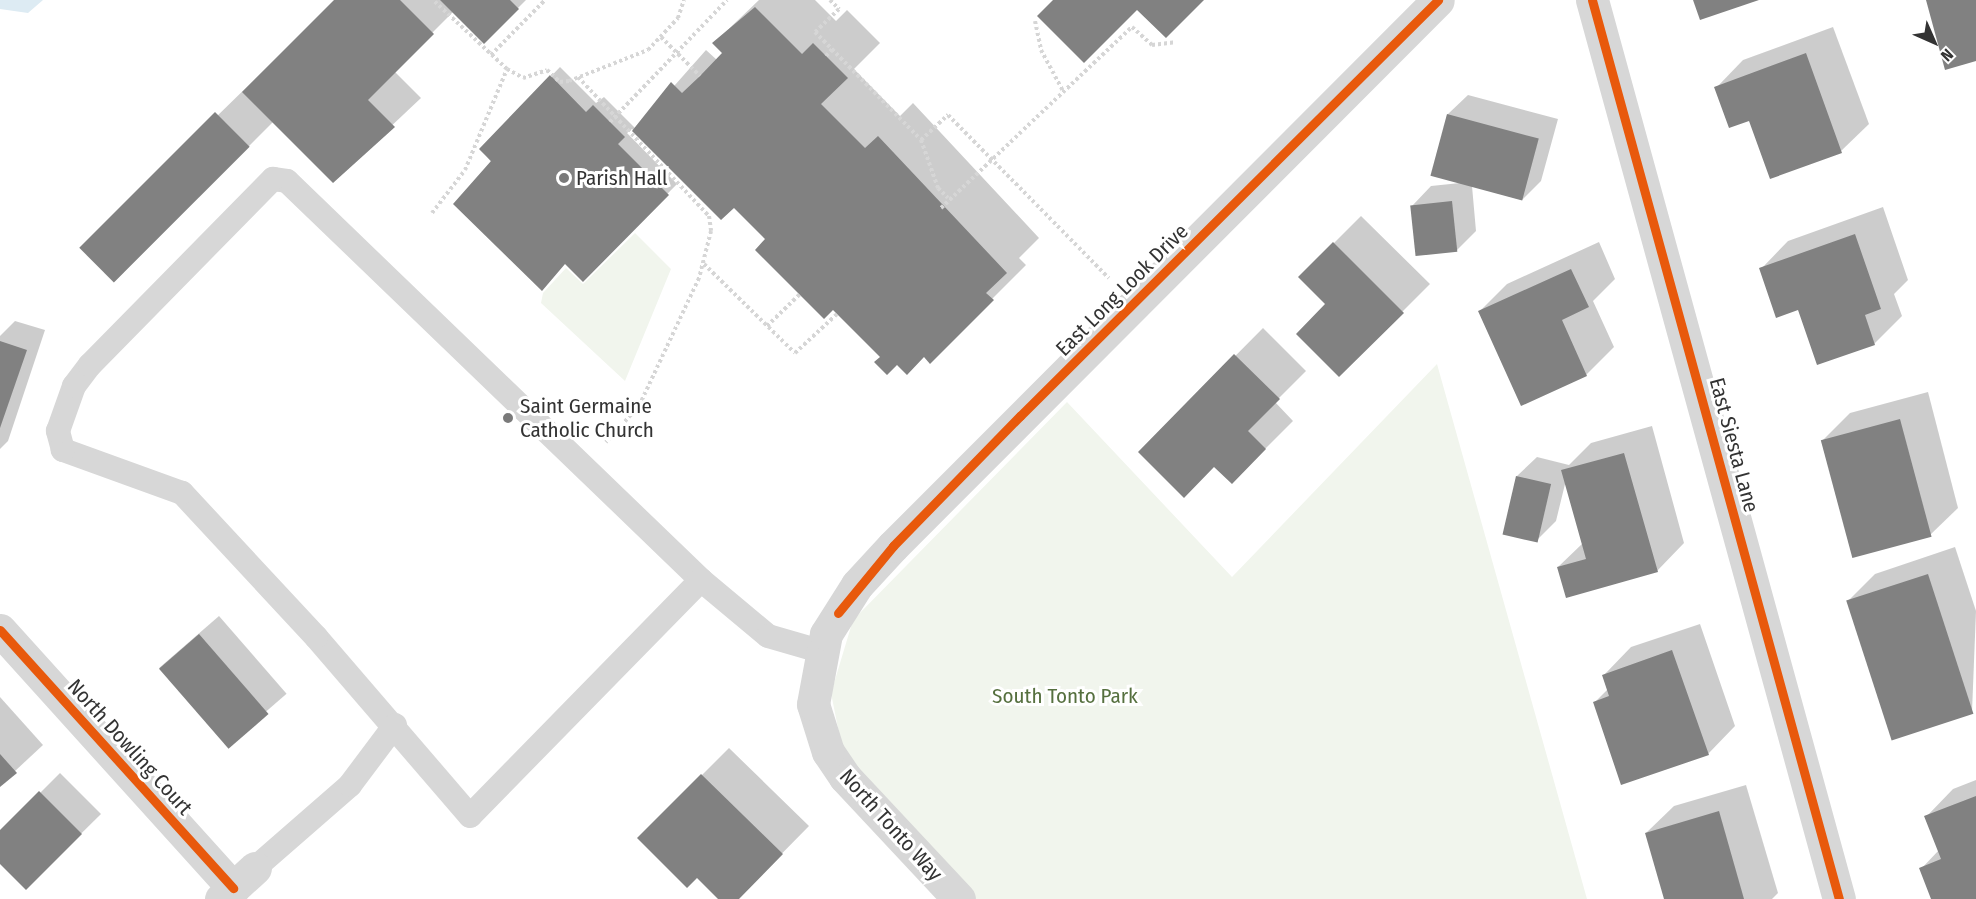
<!DOCTYPE html>
<style>
body{margin:0}
#map{position:relative;width:1976px;height:899px;overflow:hidden;background:#fff;font-family:"Fira Sans Condensed",sans-serif}
div>[style]{position:absolute}
[style*='--x']{left:calc(var(--x)*1px);top:calc(var(--y)*1px);width:calc(var(--w)*1px);rotate:calc(var(--a)*1deg)}
.green>*{inset:0;background:#f1f5ed}
.water>*{inset:0;background:#ddebf3}
.shadow>*{inset:0;background:#0003;transform-origin:0 0}
.building>*{inset:0;background:#818181;transform-origin:0 0}
.path>*{height:4px;margin-top:-2px;transform-origin:0;background:repeating-linear-gradient(90deg,#d6d6d6 0 3px,transparent 0 6px)}
.service>*{height:24px;margin:-12px;padding:0 12px;transform-origin:12px;border-radius:12px;background:#d7d7d7}
.minor>*{height:33px;margin:-16.5px;padding:0 16.5px;transform-origin:16.5px;border-radius:16.5px;background:#d7d7d7}
.cycleway>*{height:9px;margin:-4.5px;padding:0 4.5px;transform-origin:4.5px;border-radius:4.5px;background:#e8590c}
.dots>*{width:16px;height:16px;translate:-50% -50%;box-sizing:border-box;border:3px solid #fff;border-radius:50%}
span{translate:-50% -50%;white-space:nowrap;text-align:center;line-height:1.15;-webkit-text-stroke:6px #fff;paint-order:stroke}
.poi-label{font-size:21px;color:#333}
.left{translate:0 -50%;text-align:left}
.street-label{font-size:21px;color:#333}
.park-label{font-size:21px;color:#56703f}
.north{position:absolute;left:1904px;top:12px;width:60px;height:60px;-webkit-text-stroke:4px #fff;paint-order:stroke;rotate:135deg;font-size:16px;font-weight:700;line-height:24px;text-align:center;color:#333}
.north::after{content:'';display:block;margin:auto;width:21px;height:27px;background:#333;clip-path:polygon(50% 0,100% 100%,50% 72%,0 100%)}
</style>
<div id="map">
<div class="green">
<i style="clip-path:polygon(635px 233px,671px 269px,625px 381px,541px 303px,543px 293px,566px 268px,583px 284px)"></i>
<i style="clip-path:polygon(1437px 364px,1587px 899px,976px 899px,863px 780px,842px 748px,831px 693px,853px 620px,1067px 402px,1232px 577px)"></i>
</div>
<div class="water">
<i style="clip-path:polygon(0 0,43px 0,28px 13px,0 9px)"></i>
</div>
<div class="shadow">
<i style="clip-path:polygon(336px 0,526px 0,484px 42px,454px 11px,394px 71px,421px 98px,333px 181px,273px 122px,115px 281px,82px 248px)"></i>
<i style="clip-path:polygon(759px 0,815px 0,836px 21px,847px 10px,880px 43px,854px 69px,900px 116px,913px 103px,1039px 238px,1019px 258px,1026px 265px,930px 361px,924px 355px,897px 363px,882px 357px,734px 206px,721px 218px,632px 129px,627px 133px,677px 184px,583px 280px,481px 149px,560px 67px,596px 103px,604px 97px,636px 129px,706px 50px,717px 60px,724px 53px,714px 43px)"></i>
<i style="clip-path:polygon(1833px 27px,1869px 124px,1841px 151px,1750px 119px,1716px 88px,1743px 60px)"></i>
<i style="clip-path:polygon(1468px 95px,1558px 119px,1541px 181px,1522px 200px,1472px 186px,1476px 231px,1456px 251px,1412px 206px,1431px 186px,1460px 183px,1432px 175px,1448px 114px)"></i>
<i style="clip-path:polygon(1883px 207px,1908px 280px,1894px 294px,1902px 316px,1874px 344px,1798px 308px,1761px 269px,1788px 241px)"></i>
<i style="clip-path:polygon(1361px 216px,1430px 284px,1339px 375px,1328px 304px,1300px 277px)"></i>
<i style="clip-path:polygon(1599px 242px,1615px 279px,1593px 301px,1614px 347px,1586px 375px,1480px 311px,1507px 284px)"></i>
<i style="clip-path:polygon(15px 321px,45px 330px,8px 441px,0 449px,0 336px)"></i>
<i style="clip-path:polygon(1263px 328px,1306px 371px,1275px 402px,1293px 421px,1232px 482px,1215px 465px,1140px 452px)"></i>
<i style="clip-path:polygon(1928px 392px,1958px 508px,1930px 535px,1822px 441px,1850px 413px)"></i>
<i style="clip-path:polygon(1652px 426px,1684px 543px,1657px 571px,1558px 567px,1583px 543px,1566px 480px,1556px 521px,1537px 540px,1517px 476px,1537px 457px,1569px 465px,1591px 443px)"></i>
<i style="clip-path:polygon(1955px 547px,1976px 611px,1972px 712px,1848px 601px,1875px 574px)"></i>
<i style="left:219px;top:616px;width:103px;height:79px;rotate:49deg"></i>
<i style="clip-path:polygon(1700px 624px,1735px 726px,1708px 754px,1595px 702px,1608px 689px,1604px 675px,1631px 647px)"></i>
<i style="clip-path:polygon(0 697px,43px 745px,0 785px)"></i>
<i style="clip-path:polygon(729px 748px,809px 826px,737px 899px,720px 899px,697px 876px,639px 838px)"></i>
<i style="clip-path:polygon(60px 773px,101px 814px,26px 888px,0 862px,0 833px)"></i>
<i style="clip-path:polygon(1976px 780px,1976px 899px,1932px 899px,1921px 869px,1939px 850px,1926px 817px,1953px 789px)"></i>
<i style="clip-path:polygon(1746px 785px,1778px 893px,1772px 899px,1666px 899px,1646px 833px,1674px 806px)"></i>
</div>
<div class="building">
<i style="clip-path:polygon(334px 0,400px 0,434px 34px,368px 100px,395px 127px,333px 183px,242px 92px)"></i>
<i style="clip-path:polygon(440px 0,510px 0,519px 9px,484px 44px)"></i>
<i style="clip-path:polygon(1053px 0,1204px 0,1166px 38px,1137px 10px,1084px 63px,1037px 16px)"></i>
<i style="clip-path:polygon(1693px 0,1759px 0,1700px 20px)"></i>
<i style="clip-path:polygon(1926px 0,1976px 0,1976px 61px,1945px 70px)"></i>
<i style="clip-path:polygon(755px 7px,802px 54px,813px 43px,848px 78px,821px 104px,865px 148px,878px 136px,1007px 273px,986px 293px,994px 300px,930px 364px,924px 357px,907px 375px,897px 365px,887px 375px,874px 362px,880px 357px,833px 310px,824px 319px,755px 250px,765px 239px,734px 208px,721px 220px,632px 131px,671px 82px,682px 93px,700px 76px,722px 53px,712px 43px)"></i>
<i style="clip-path:polygon(1806px 53px,1842px 153px,1770px 179px,1749px 121px,1729px 128px,1714px 87px)"></i>
<i style="clip-path:polygon(550px 75px,586px 112px,593px 105px,625px 137px,618px 144px,669px 195px,583px 282px,565px 264px,542px 291px,453px 204px,491px 161px,479px 149px)"></i>
<i style="left:215px;top:112px;width:49px;height:192px;rotate:45deg"></i>
<i style="left:1447px;top:114px;width:95px;height:64px;rotate:15deg"></i>
<i style="left:1452px;top:201px;width:51px;height:42px;rotate:84deg"></i>
<i style="clip-path:polygon(1855px 234px,1881px 309px,1865px 315px,1875px 345px,1817px 365px,1798px 310px,1776px 318px,1759px 268px)"></i>
<i style="clip-path:polygon(1333px 242px,1404px 313px,1339px 377px,1296px 334px,1325px 304px,1298px 277px)"></i>
<i style="clip-path:polygon(1571px 269px,1589px 307px,1562px 320px,1587px 376px,1521px 406px,1478px 311px)"></i>
<i style="clip-path:polygon(0 341px,27px 350px,0 428px)"></i>
<i style="clip-path:polygon(1234px 354px,1280px 399px,1248px 431px,1266px 449px,1232px 484px,1214px 467px,1184px 498px,1138px 452px)"></i>
<i style="left:1900px;top:419px;width:122px;height:82px;rotate:75deg"></i>
<i style="clip-path:polygon(1624px 453px,1658px 572px,1566px 598px,1557px 567px,1586px 559px,1561px 470px)"></i>
<i style="left:1516px;top:476px;width:36px;height:60px;rotate:13deg"></i>
<i style="left:1928px;top:574px;width:147px;height:86px;rotate:72deg"></i>
<i style="left:199px;top:634px;width:106px;height:53px;rotate:49deg"></i>
<i style="clip-path:polygon(1672px 650px,1709px 755px,1621px 785px,1593px 702px,1609px 696px,1602px 675px)"></i>
<i style="clip-path:polygon(0 754px,17px 773px,0 787px)"></i>
<i style="clip-path:polygon(701px 774px,783px 854px,739px 899px,718px 899px,697px 878px,687px 888px,637px 838px)"></i>
<i style="clip-path:polygon(39px 791px,82px 834px,26px 890px,0 864px,0 830px)"></i>
<i style="clip-path:polygon(1976px 796px,1976px 899px,1931px 899px,1919px 868px,1941px 859px,1924px 816px)"></i>
<i style="clip-path:polygon(1719px 811px,1744px 899px,1664px 899px,1645px 833px)"></i>
</div>
<div class="path">
<i style="--x:830;--y:0;--w:13;--a:45"></i>
<i style="--x:839;--y:9;--w:33;--a:136"></i>
<i style="--x:815;--y:32;--w:151;--a:45.5"></i>
<i style="--x:921;--y:140;--w:37;--a:-43"></i>
<i style="--x:948;--y:115;--w:229;--a:45.4"></i>
<i style="--x:1035;--y:21;--w:30;--a:78"></i>
<i style="--x:1041;--y:50;--w:47;--a:61.8"></i>
<i style="--x:661;--y:37;--w:55;--a:45"></i>
<i style="--x:491;--y:55;--w:77;--a:-45.5"></i>
<i style="--x:826;--y:56;--w:9;--a:-49"></i>
<i style="--x:507;--y:69;--w:18;--a:29"></i>
<i style="--x:523;--y:78;--w:25;--a:-18"></i>
<i style="--x:547;--y:70;--w:18;--a:43"></i>
<i style="--x:560;--y:82;--w:9;--a:-6"></i>
<i style="--x:569;--y:81;--w:85;--a:-21.4"></i>
<i style="--x:648;--y:50;--w:44;--a:-46.8"></i>
<i style="--x:678;--y:18;--w:19;--a:-72"></i>
<i style="--x:578;--y:77;--w:191;--a:46.7"></i>
<i style="--x:709;--y:216;--w:15;--a:82"></i>
<i style="--x:711;--y:231;--w:49;--a:104.3"></i>
<i style="--x:699;--y:278;--w:141;--a:115.1"></i>
<i style="--x:639;--y:406;--w:49;--a:132.5"></i>
<i style="--x:610;--y:122;--w:169;--a:-46.2"></i>
<i style="--x:921;--y:140;--w:51;--a:70.5"></i>
<i style="--x:938;--y:188;--w:14;--a:45"></i>
<i style="--x:941;--y:208;--w:263;--a:-43.5"></i>
<i style="--x:1132;--y:27;--w:27;--a:42"></i>
<i style="--x:1152;--y:45;--w:23;--a:-7"></i>
<i style="--x:432;--y:213;--w:54;--a:-52.5"></i>
<i style="--x:465;--y:170;--w:109;--a:-67.4"></i>
<i style="--x:507;--y:69;--w:101;--a:-137"></i>
<i style="--x:704;--y:264;--w:127;--a:44.4"></i>
<i style="--x:795;--y:353;--w:57;--a:-42.9"></i>
<i style="--x:767;--y:326;--w:46;--a:-44.1"></i>
</div>
<div class="service">
<i style="--x:273;--y:179;--w:14;--a:8"></i>
<i style="--x:287;--y:181;--w:575;--a:43.94"></i>
<i style="--x:701;--y:580;--w:330;--a:134.4"></i>
<i style="--x:470;--y:816;--w:236;--a:-130.7"></i>
<i style="--x:316;--y:637;--w:197;--a:-132.9"></i>
<i style="--x:182;--y:493;--w:127;--a:-160.1"></i>
<i style="--x:63;--y:450;--w:20;--a:-105"></i>
<i style="--x:58;--y:431;--w:48;--a:-70.4"></i>
<i style="--x:74;--y:386;--w:26;--a:-53"></i>
<i style="--x:90;--y:365;--w:261;--a:-45.5"></i>
<i style="--x:701;--y:580;--w:87;--a:39.9"></i>
<i style="--x:768;--y:636;--w:54;--a:16.1"></i>
<i style="--x:255;--y:868;--w:126;--a:-41.1"></i>
<i style="--x:350;--y:785;--w:75;--a:-53.1"></i>
</div>
<div class="minor">
<i style="--x:1592;--y:0;--w:932;--a:74.64"></i>
<i style="--x:0;--y:630;--w:348;--a:47.9"></i>
<i style="--x:221;--y:899;--w:46;--a:-42.4"></i>
<i style="--x:959;--y:899;--w:167;--a:-133.1"></i>
<i style="--x:845;--y:777;--w:30;--a:-124"></i>
<i style="--x:828;--y:752;--w:50;--a:-107.4"></i>
<i style="--x:813;--y:704;--w:71;--a:-79.5"></i>
<i style="--x:826;--y:634;--w:58;--a:-57.7"></i>
<i style="--x:857;--y:585;--w:53;--a:-47.3"></i>
<i style="--x:893;--y:546;--w:771;--a:-45.05"></i>
</div>
<div class="cycleway">
<i style="--x:1592;--y:0;--w:932;--a:74.64"></i>
<i style="--x:838;--y:613;--w:87;--a:-50.6"></i>
<i style="--x:893;--y:546;--w:182;--a:-45.7"></i>
<i style="--x:1020;--y:416;--w:590;--a:-44.86"></i>
<i style="--x:0;--y:630;--w:348;--a:47.9"></i>
</div>
<div class="dots">
<i style="left:564px;top:178px;background:#7a7a7a"></i>
<i style="left:508px;top:418px;background:#7a7a7a"></i>
</div>
<div class="poi-label">
<span class="left" style="left:576px;top:178px">Parish Hall</span>
<span class="left" style="left:520px;top:418px">Saint Germaine<br>Catholic Church</span>
</div>
<div class="street-label">
<span style="left:1122px;top:290px;rotate:-45deg">East Long Look Drive</span>
<span style="left:1734px;top:445px;rotate:75deg">East Siesta Lane</span>
<span style="left:130px;top:747px;rotate:48deg">North Dowling Court</span>
<span style="left:891px;top:825px;rotate:48deg">North Tonto Way</span>
</div>
<div class="park-label">
<span style="left:1065px;top:696px">South Tonto Park</span>
</div>
<div class="north">N</div>
</div>
